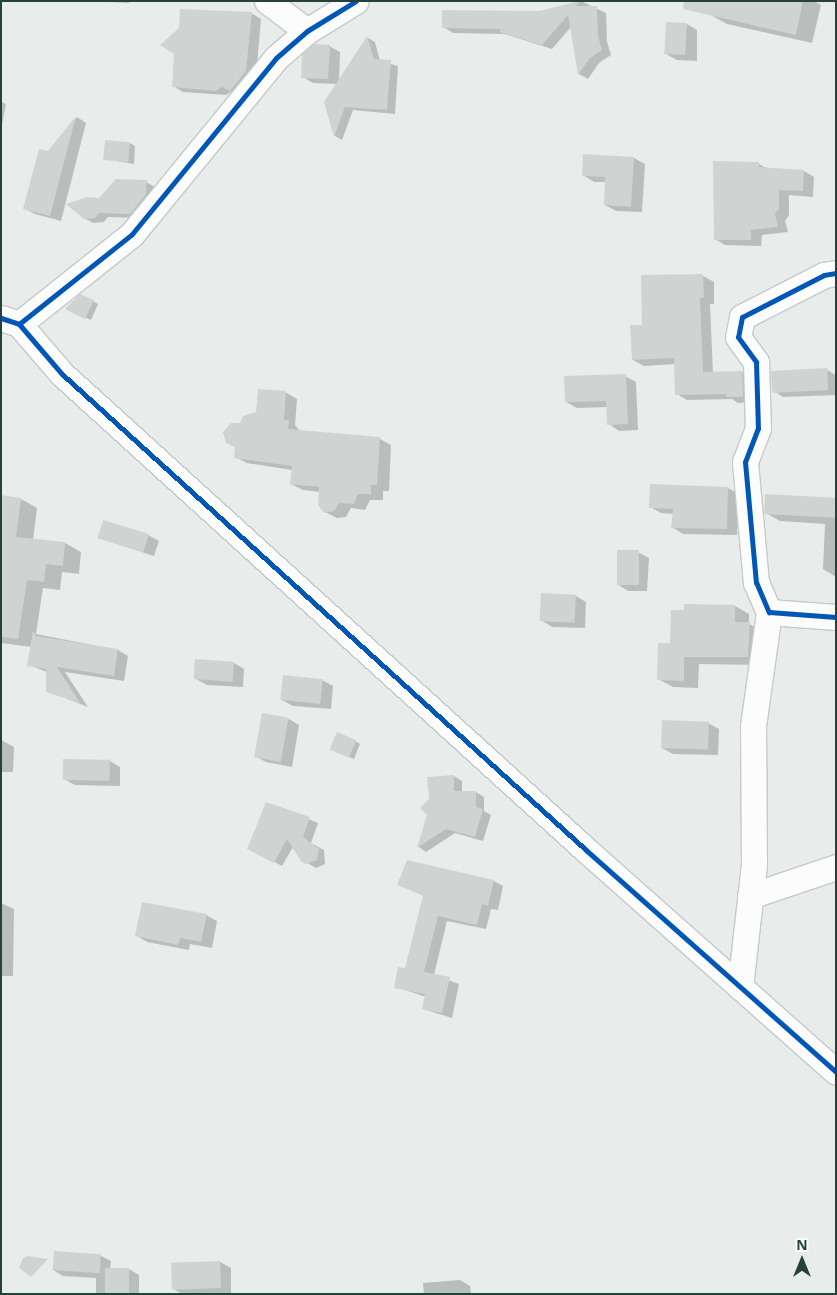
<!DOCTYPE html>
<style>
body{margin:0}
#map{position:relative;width:837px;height:1295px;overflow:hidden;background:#e8edeb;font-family:"Open Sans",sans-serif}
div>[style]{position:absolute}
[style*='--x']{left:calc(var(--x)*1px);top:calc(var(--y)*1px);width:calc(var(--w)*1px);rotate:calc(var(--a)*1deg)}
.shadow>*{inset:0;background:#0003}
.building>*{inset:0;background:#cfd4d2;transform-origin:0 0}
.roads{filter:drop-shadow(1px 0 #c5cac8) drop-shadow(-1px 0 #c5cac8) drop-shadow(0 1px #c5cac8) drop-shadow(0 -1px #c5cac8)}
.street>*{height:25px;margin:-12.5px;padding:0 12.5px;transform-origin:12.5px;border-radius:12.5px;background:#fcfcfc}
.cycleway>*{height:5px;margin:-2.5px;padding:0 2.5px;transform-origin:2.5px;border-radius:2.5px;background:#0057b8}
span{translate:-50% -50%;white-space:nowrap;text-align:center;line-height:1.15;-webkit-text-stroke:4.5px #f7fbf9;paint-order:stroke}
.frame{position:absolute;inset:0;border:2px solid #24423a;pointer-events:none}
.north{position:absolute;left:777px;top:1235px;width:50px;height:50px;-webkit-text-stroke:4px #f7fbf9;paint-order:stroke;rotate:0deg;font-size:14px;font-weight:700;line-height:20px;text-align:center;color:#24423a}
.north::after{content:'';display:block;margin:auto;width:18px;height:22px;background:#24423a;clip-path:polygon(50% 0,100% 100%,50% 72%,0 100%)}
</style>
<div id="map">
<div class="shadow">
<i style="clip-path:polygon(108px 1px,129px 1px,129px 3px,110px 2px)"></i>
<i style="clip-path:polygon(581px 1px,606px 13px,607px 42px,611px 55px,599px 63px,588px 79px,579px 74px,571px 27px,552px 49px,505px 34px,453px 33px,443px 27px,539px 12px)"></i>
<i style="clip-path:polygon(780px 1px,814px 1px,821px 5px,812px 43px,727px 24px,711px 15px)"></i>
<i style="clip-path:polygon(251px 13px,261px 19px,256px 77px,226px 95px,183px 92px,173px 86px)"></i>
<i style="clip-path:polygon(687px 24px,697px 30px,697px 61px,677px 60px,666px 54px)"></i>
<i style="clip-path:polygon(368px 38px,375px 42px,380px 61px,398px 66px,395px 114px,353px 110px,342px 140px,335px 136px,325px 103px,337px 84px,313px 83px,303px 77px,329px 46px,340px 52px,339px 82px)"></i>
<i style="clip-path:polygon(1px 102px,6px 104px,1px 130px)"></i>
<i style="clip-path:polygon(77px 117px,86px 123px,61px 221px,35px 214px,25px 209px,48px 153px)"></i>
<i style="clip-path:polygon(130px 143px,135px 146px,134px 164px,104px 159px)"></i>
<i style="clip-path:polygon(634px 158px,645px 164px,642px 212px,616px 211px,605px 205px,606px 182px,594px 182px,583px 175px)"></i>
<i style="clip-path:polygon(714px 162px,759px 164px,768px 169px,804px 171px,814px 177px,813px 197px,789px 195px,789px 215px,785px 221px,788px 232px,762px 235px,761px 246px,725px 245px,715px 239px)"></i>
<i style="clip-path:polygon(146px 182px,155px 187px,139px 218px,108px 217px,104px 222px,93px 223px,84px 218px,99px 200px)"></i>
<i style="clip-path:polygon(703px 276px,714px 282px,714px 304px,710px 304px,713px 373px,742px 372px,752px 378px,753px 402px,738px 403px,732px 399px,687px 400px,677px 394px,676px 364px,644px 366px,633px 360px,643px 326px)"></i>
<i style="clip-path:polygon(93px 301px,98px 304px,91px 320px,72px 312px)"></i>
<i style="clip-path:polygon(827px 370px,836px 375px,836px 395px,783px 397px,772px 390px)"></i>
<i style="clip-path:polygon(625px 376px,636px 382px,638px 430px,619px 431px,609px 424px,608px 407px,577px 408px,566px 402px)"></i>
<i style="clip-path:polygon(285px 392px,297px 399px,295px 425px,300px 431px,380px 439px,391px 445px,389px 491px,383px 491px,383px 500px,370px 500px,365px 510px,351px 508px,346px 517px,337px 518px,325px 512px,320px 492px,303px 490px,291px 484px,292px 470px,247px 463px,235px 457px,240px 424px)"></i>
<i style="clip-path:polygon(728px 488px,739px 494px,737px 535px,683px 534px,672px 527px,674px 514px,661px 513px,650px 507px)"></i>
<i style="clip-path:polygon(1px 497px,21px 499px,37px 508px,33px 540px,65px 543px,81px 552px,79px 574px,62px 572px,60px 590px,43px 588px,36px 634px,118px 650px,128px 656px,124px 681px,65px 672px,88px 707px,47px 691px,47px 672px,29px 665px,32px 647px,1px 643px)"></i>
<i style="clip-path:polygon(836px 499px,836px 577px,823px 569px,825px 524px,780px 521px,766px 513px)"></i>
<i style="clip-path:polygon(148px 535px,159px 541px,154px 556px,99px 538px)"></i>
<i style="clip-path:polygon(638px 552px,649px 558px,647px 591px,628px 591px,617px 584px)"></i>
<i style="clip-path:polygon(576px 596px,586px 602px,585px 628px,552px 627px,541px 620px)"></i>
<i style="clip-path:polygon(735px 606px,749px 614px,749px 624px,765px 632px,762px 665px,699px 664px,698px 688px,673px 687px,658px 679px,685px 612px)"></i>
<i style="clip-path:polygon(234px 663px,244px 669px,243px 687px,207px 685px,196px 679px)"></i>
<i style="clip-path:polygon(322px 680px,333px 686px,331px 709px,293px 706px,282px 700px)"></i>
<i style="clip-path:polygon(289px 719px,299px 725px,292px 767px,266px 762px,255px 756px)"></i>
<i style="clip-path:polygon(708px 723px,719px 729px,718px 755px,673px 754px,662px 748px)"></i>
<i style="clip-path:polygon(1px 740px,14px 747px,13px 772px,1px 772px)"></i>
<i style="clip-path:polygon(355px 741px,360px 744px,354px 759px,336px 752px)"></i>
<i style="clip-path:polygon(110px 761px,120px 767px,120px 786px,75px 785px,64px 779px)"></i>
<i style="clip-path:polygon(454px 776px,462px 781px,462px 792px,476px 792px,484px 797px,484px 811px,491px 815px,483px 841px,455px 833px,426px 852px,419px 847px,428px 815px)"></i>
<i style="clip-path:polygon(267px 803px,318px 823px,311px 843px,324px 850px,325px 864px,316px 868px,302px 860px,293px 847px,282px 866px,249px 848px)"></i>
<i style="clip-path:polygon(408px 862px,494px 881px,503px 886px,498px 910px,491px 909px,486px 929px,447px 921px,434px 975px,459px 984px,452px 1018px,423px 1009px,426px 997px,396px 987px,406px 970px,424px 896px,398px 884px)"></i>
<i style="clip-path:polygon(1px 903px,14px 909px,13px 976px,1px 976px)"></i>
<i style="clip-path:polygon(206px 915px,217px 921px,212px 948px,190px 944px,189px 950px,147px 942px,137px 936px)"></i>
<i style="clip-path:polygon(101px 1256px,111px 1261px,110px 1269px,129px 1269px,139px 1275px,139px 1294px,96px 1294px,96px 1278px,63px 1276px,53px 1270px)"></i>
<i style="clip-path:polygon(220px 1262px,231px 1268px,231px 1293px,182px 1294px,172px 1288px,172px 1263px)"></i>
<i style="clip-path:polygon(460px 1280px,470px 1286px,471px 1294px,424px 1294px,423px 1283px)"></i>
</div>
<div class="building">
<i style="clip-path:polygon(580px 1px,576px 6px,597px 6px,598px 36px,602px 50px,590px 58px,578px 75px,568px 15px,542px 45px,500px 32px,500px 29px,442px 28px,442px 10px,539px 11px)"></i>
<i style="clip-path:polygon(684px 1px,803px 1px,796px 35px,683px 9px)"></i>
<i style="clip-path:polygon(180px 9px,252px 12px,246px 71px,230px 91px,222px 87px,216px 91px,172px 87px,174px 54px,160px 45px,179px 28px)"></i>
<i style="left:666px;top:22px;width:21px;height:32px;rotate:3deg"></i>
<i style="clip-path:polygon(367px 36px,374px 59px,391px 60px,387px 110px,345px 107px,334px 137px,324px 102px)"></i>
<i style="clip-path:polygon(314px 44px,330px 45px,328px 79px,301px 78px,302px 54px)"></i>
<i style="clip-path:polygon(76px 116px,50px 216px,23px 209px,39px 149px,48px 151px)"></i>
<i style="left:105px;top:140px;width:25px;height:20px;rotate:5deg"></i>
<i style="clip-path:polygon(583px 154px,634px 157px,631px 207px,604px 205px,605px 177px,582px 176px)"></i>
<i style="clip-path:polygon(713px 161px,759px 162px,759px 167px,804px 170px,803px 191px,779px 190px,779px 209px,775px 214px,778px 227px,751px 230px,751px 240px,714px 240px)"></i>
<i style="clip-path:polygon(116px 179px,147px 180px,146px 194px,130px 214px,99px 213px,95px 218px,84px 219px,66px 204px,87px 197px,99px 198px)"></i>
<i style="clip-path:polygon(703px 274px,704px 298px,700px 298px,703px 372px,742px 371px,743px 397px,726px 397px,726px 394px,675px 395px,674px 358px,632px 360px,630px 325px,642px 325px,641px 275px)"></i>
<i style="clip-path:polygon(80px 294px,94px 300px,85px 319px,65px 309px)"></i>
<i style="left:827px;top:368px;width:22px;height:56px;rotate:87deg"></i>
<i style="clip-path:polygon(626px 374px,628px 424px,607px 425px,606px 401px,565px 402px,564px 376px)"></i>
<i style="clip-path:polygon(258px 389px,286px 391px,284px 420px,289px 420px,288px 429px,380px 437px,377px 485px,371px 485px,371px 494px,358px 494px,354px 504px,339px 503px,334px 511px,324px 513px,318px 505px,319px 487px,290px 484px,292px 466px,234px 458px,235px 447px,226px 443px,223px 432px,231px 423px,240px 423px,243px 416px,256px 412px)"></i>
<i style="clip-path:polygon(650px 484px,728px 487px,727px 529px,671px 528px,673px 509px,649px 508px)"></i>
<i style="left:765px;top:494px;width:71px;height:20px;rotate:3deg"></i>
<i style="clip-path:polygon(1px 495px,21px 498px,16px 537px,65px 542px,63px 566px,46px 564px,44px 582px,27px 580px,18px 639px,1px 637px)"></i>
<i style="left:103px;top:520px;width:48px;height:19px;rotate:17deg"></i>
<i style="left:617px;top:550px;width:22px;height:35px"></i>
<i style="left:541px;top:593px;width:35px;height:28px;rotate:3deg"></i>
<i style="clip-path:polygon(684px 604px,735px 605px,735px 622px,750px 622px,748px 657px,684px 657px,684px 681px,657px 680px,658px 643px,670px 643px,671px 610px,684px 610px)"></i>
<i style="clip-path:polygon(33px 631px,36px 636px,118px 649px,114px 676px,57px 667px,80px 703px,46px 692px,46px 669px,27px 666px)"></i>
<i style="left:195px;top:659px;width:39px;height:20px;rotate:4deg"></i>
<i style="left:283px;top:675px;width:40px;height:25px;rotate:6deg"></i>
<i style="left:262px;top:713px;width:27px;height:45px;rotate:10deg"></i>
<i style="left:662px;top:720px;width:47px;height:28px;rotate:2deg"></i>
<i style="left:337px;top:732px;width:21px;height:19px;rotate:23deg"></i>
<i style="left:63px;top:759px;width:47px;height:21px;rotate:1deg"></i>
<i style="clip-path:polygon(454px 775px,454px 791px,476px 791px,476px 807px,483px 809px,475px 837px,446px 829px,417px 848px,427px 815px,420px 808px,429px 799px,427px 777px)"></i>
<i style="clip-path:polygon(266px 802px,310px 817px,303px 837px,319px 849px,317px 860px,306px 864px,301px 861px,287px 839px,274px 863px,247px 849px)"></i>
<i style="clip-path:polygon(407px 860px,494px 880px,488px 906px,482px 904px,477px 925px,438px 916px,424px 972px,450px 977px,442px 1013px,422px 1009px,425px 994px,394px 988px,398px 967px,405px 968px,423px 895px,397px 885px)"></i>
<i style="clip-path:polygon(142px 902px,207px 914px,201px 942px,180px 938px,178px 945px,135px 936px)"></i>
<i style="left:54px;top:1251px;width:47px;height:19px;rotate:4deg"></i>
<i style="clip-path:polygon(28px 1256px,48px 1259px,31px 1277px,19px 1268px,23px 1258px)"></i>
<i style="left:220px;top:1261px;width:27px;height:49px;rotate:88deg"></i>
<i style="left:105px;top:1268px;width:24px;height:26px"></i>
</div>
<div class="roads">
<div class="street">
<i style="--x:267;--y:1;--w:50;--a:36.9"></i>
<i style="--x:836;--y:273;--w:12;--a:171"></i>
<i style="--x:824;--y:275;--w:92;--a:152.9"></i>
<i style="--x:742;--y:317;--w:20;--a:101"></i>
<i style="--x:738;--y:337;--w:31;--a:54"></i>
<i style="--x:756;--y:362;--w:66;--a:88.3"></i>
<i style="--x:758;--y:428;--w:36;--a:111"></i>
<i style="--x:745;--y:462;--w:121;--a:84.8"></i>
<i style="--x:756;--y:582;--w:33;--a:67"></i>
<i style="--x:769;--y:612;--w:67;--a:4.3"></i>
<i style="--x:1;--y:318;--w:19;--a:18"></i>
<i style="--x:19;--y:324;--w:66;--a:49.3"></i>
<i style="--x:62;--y:374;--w:708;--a:42.25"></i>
<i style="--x:586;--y:850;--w:334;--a:41.6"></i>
<i style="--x:19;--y:324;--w:144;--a:-38.5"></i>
<i style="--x:132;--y:234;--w:227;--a:-50.7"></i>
<i style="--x:276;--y:58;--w:41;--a:-41.1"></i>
<i style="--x:307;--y:31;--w:57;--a:-31.5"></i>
<i style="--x:750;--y:896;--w:91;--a:-18.6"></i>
<i style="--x:740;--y:987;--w:123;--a:-83.5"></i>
<i style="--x:754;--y:865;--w:139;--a:-90.4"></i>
<i style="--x:753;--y:726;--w:115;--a:-82"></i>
</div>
</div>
<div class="cycleway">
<i style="--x:836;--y:273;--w:12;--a:171"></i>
<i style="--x:824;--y:275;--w:92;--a:152.9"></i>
<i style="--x:742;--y:317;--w:20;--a:101"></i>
<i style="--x:738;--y:337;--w:31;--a:54"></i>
<i style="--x:756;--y:362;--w:66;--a:88.3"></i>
<i style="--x:758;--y:428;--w:36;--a:111"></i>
<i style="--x:745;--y:462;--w:121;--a:84.8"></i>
<i style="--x:756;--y:582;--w:33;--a:67"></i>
<i style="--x:769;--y:612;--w:67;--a:4.3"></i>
<i style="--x:1;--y:318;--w:19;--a:18"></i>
<i style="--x:19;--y:324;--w:66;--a:49.3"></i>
<i style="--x:62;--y:374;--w:708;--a:42.25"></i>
<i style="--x:586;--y:850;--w:334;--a:41.6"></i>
<i style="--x:19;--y:324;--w:144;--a:-38.5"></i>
<i style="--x:132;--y:234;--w:227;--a:-50.7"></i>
<i style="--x:276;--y:58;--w:41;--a:-41.1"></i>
<i style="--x:307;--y:31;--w:57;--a:-31.5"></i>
</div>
<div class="frame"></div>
<div class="north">N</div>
</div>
